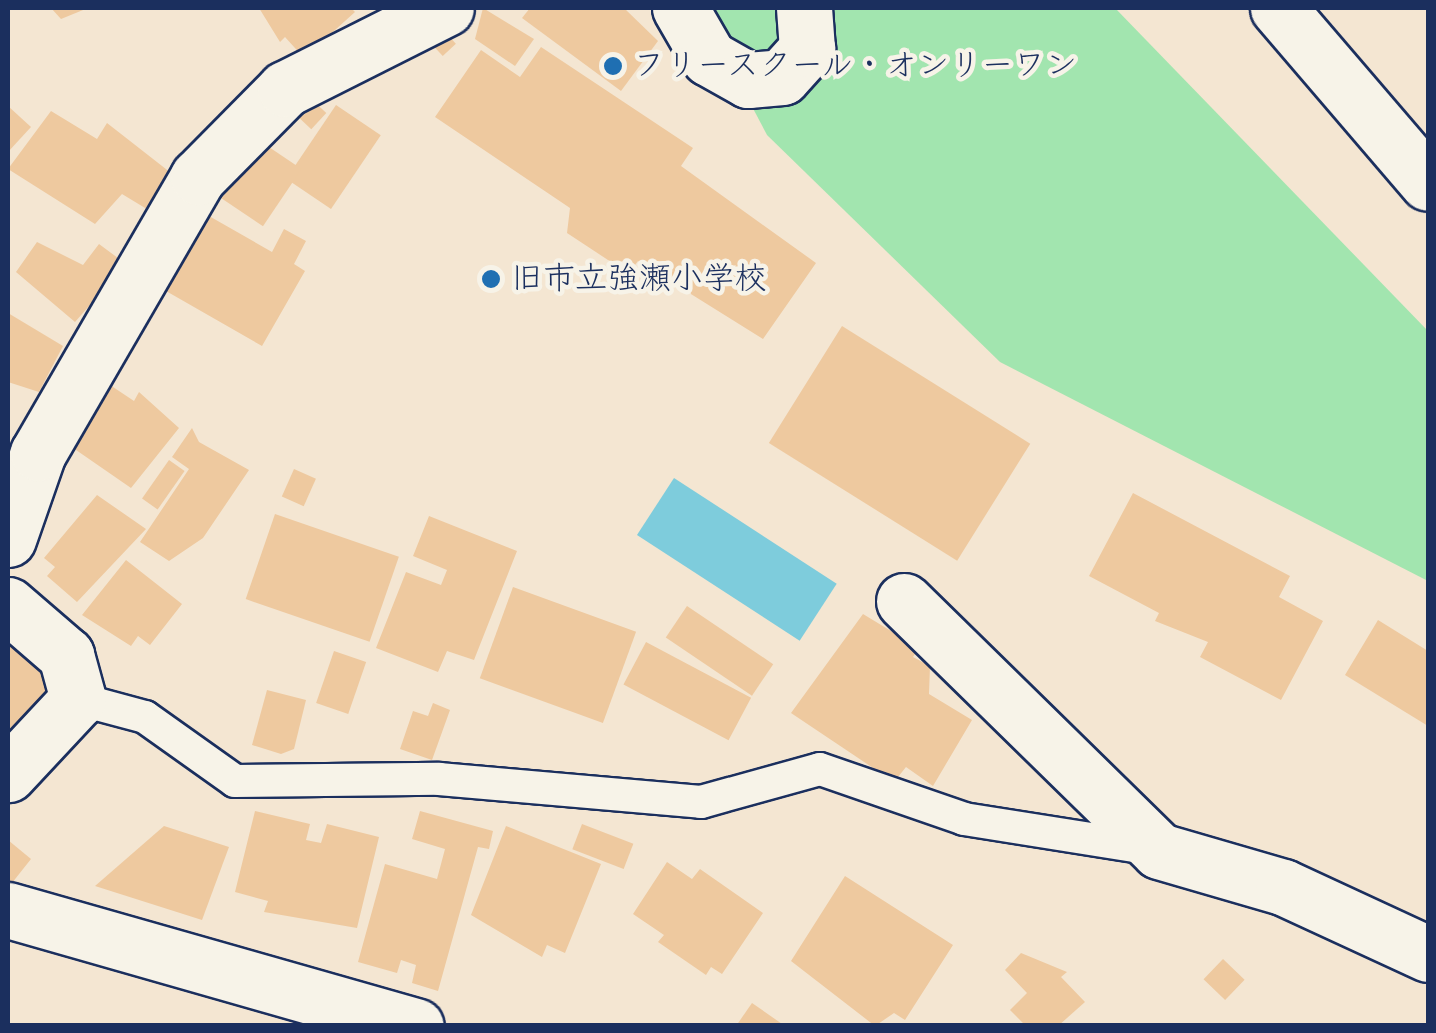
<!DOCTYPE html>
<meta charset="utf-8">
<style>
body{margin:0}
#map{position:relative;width:1436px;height:1033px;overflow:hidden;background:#f4e6d2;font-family:Mynerve,"Klee One",sans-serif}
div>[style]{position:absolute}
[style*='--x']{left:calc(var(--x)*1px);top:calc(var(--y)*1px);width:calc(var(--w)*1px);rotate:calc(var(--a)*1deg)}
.green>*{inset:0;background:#a2e5af}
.water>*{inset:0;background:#7eccdc;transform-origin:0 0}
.building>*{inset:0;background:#eec99f;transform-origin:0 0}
.roads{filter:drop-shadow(2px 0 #1b2f5e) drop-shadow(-2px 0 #1b2f5e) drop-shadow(0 2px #1b2f5e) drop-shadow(0 -2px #1b2f5e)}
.lane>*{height:32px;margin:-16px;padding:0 16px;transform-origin:16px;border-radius:16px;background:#f7f3e8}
.street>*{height:55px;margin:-27.5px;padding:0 27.5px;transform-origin:27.5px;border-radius:27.5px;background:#f7f3e8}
.highway>*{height:55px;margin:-27.5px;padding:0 27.5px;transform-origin:27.5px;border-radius:27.5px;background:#f7f3e8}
.dots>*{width:28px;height:28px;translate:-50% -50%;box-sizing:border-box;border:5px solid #f7f3e8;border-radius:50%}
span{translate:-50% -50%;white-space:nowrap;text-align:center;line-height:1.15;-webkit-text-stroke:9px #f7f3e8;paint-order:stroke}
.poi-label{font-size:32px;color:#1b2f5e}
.left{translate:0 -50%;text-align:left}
.frame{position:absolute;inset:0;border:10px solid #1b2f5e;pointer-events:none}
</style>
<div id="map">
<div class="green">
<i style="clip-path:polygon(700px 8px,1115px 8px,1428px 331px,1428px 581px,1000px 362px,767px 135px)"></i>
</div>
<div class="water">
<i style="left:674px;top:478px;width:194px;height:68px;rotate:33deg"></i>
</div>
<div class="building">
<i style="clip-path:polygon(51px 8px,88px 8px,61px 19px)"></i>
<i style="clip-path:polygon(259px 8px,351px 8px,355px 12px,304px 58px,285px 37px,280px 42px)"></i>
<i style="clip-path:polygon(483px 8px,534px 39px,515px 66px,475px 39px)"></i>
<i style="clip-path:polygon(530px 8px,624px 8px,658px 41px,621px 91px,522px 18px)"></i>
<i style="left:445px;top:32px;width:16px;height:18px;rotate:47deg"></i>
<i style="clip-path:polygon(541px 47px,693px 148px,681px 166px,816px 263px,763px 339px,638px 261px,632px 269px,608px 260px,567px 233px,570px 208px,435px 117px,481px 50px,520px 77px)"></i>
<i style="left:308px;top:96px;width:25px;height:22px;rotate:43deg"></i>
<i style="left:336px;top:105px;width:54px;height:89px;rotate:34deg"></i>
<i style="clip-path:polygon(8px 106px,31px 127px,8px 152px)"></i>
<i style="clip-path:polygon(51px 111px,97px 139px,107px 123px,171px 173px,155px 214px,122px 194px,95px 224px,8px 169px)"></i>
<i style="left:251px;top:135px;width:61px;height:69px;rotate:34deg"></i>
<i style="clip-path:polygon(202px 212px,272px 252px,284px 229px,306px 241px,294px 264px,305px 271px,262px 346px,159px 287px)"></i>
<i style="clip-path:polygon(37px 242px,83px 265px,99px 244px,126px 264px,75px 322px,16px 272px)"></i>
<i style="clip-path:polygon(8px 313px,63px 346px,39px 392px,8px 382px)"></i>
<i style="left:842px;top:326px;width:222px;height:138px;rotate:32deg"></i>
<i style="clip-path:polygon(104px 381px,134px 401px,139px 392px,179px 428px,131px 488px,63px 441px)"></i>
<i style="clip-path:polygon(192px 428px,199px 442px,249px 470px,203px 538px,169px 561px,140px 542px,189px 469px,172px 457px)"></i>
<i style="left:169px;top:460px;width:19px;height:47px;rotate:35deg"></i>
<i style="left:294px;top:469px;width:24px;height:30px;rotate:24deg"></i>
<i style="clip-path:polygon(1133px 493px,1290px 576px,1279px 597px,1323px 621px,1281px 700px,1200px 657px,1208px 642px,1155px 621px,1159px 613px,1089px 576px)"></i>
<i style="clip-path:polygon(97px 495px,146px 529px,77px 602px,47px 576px,55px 567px,44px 558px)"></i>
<i style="left:275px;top:514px;width:131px;height:90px;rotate:19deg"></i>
<i style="clip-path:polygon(429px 516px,517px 551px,474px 660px,447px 651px,438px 672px,376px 648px,406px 572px,441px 585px,447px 570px,413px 556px)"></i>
<i style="clip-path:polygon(126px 560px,182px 604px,150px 645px,138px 636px,131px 646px,82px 615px)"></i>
<i style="left:513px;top:587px;width:131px;height:97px;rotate:20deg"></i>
<i style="left:687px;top:606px;width:104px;height:38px;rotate:34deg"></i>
<i style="clip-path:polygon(863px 614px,919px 648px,913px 657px,930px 666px,929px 694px,972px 720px,933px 786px,906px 767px,894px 782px,791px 713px)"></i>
<i style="clip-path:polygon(1378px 620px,1428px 651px,1428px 726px,1345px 675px)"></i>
<i style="clip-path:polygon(8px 629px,58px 671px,55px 687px,8px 739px)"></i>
<i style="left:646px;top:642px;width:119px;height:48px;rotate:28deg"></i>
<i style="left:334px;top:651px;width:34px;height:55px;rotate:19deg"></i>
<i style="clip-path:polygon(267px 690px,306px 700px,294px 749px,281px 754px,252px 745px)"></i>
<i style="clip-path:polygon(433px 703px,450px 710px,432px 760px,400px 749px,413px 711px,428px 716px)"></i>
<i style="clip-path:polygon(255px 811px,310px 824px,306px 840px,321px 843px,327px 824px,379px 837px,357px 928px,264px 912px,268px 901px,235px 892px)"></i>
<i style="clip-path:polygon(420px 811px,493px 831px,489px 849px,478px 847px,438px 991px,412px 983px,416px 965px,401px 960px,397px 973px,358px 962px,385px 864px,437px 879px,445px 849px,412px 839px)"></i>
<i style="left:582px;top:824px;width:55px;height:27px;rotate:21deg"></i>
<i style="clip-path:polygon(164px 826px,229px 847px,202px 920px,95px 886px)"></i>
<i style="clip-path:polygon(506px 826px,601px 864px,565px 953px,547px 945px,542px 957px,471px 915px)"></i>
<i style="clip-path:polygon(8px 840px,31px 859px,8px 888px)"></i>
<i style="clip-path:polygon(667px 862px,692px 879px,700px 869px,763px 913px,722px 974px,711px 967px,706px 975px,658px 942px,664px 935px,633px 914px)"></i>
<i style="clip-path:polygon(845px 876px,953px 945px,905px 1020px,894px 1013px,875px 1026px,791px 961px)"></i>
<i style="clip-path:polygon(1021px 953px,1067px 972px,1061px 977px,1085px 1002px,1058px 1026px,1026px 1026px,1010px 1010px,1027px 993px,1005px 970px)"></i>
<i style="left:1223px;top:959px;width:30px;height:28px;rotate:44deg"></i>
<i style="clip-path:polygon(752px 1003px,785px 1026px,736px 1026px)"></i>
</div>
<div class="roads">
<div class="lane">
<i style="--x:78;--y:699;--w:69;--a:15"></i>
<i style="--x:145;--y:717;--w:110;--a:35.4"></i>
<i style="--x:235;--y:781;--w:204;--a:-0.6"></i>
<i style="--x:439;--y:779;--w:263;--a:5"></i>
<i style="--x:701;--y:802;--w:123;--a:-15.5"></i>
<i style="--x:820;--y:769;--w:152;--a:19.1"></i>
<i style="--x:964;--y:819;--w:191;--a:9"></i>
</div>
<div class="street">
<i style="--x:680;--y:8;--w:58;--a:59.9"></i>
<i style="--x:709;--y:58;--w:45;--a:29.4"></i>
<i style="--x:748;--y:80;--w:34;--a:-5"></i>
<i style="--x:782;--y:77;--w:38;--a:-48"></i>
<i style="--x:807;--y:49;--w:41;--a:-94.2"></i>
<i style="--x:8;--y:539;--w:91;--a:-70.8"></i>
<i style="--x:38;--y:453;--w:319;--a:-59.9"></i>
<i style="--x:198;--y:177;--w:124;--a:-45.3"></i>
<i style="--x:285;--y:89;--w:180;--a:-26.7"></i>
<i style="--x:904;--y:601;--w:357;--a:44.4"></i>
<i style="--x:1159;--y:851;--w:129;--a:16.2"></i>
<i style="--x:1283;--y:887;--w:160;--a:24.8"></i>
<i style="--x:8;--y:605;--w:77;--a:40.8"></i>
<i style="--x:66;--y:655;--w:46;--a:74.7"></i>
<i style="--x:78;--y:699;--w:103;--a:133"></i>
<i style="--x:8;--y:910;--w:424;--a:15.9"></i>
</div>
<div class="highway">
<i style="--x:1278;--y:8;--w:230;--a:49.4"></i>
</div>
</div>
<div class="dots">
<i style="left:613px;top:66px;background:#1f6fb2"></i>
<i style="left:491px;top:279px;background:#1f6fb2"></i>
</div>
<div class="poi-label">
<span class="left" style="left:633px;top:66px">フリースクール・オンリーワン</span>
<span class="left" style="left:511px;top:279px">旧市立強瀬小学校</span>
</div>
<div class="frame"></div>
</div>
